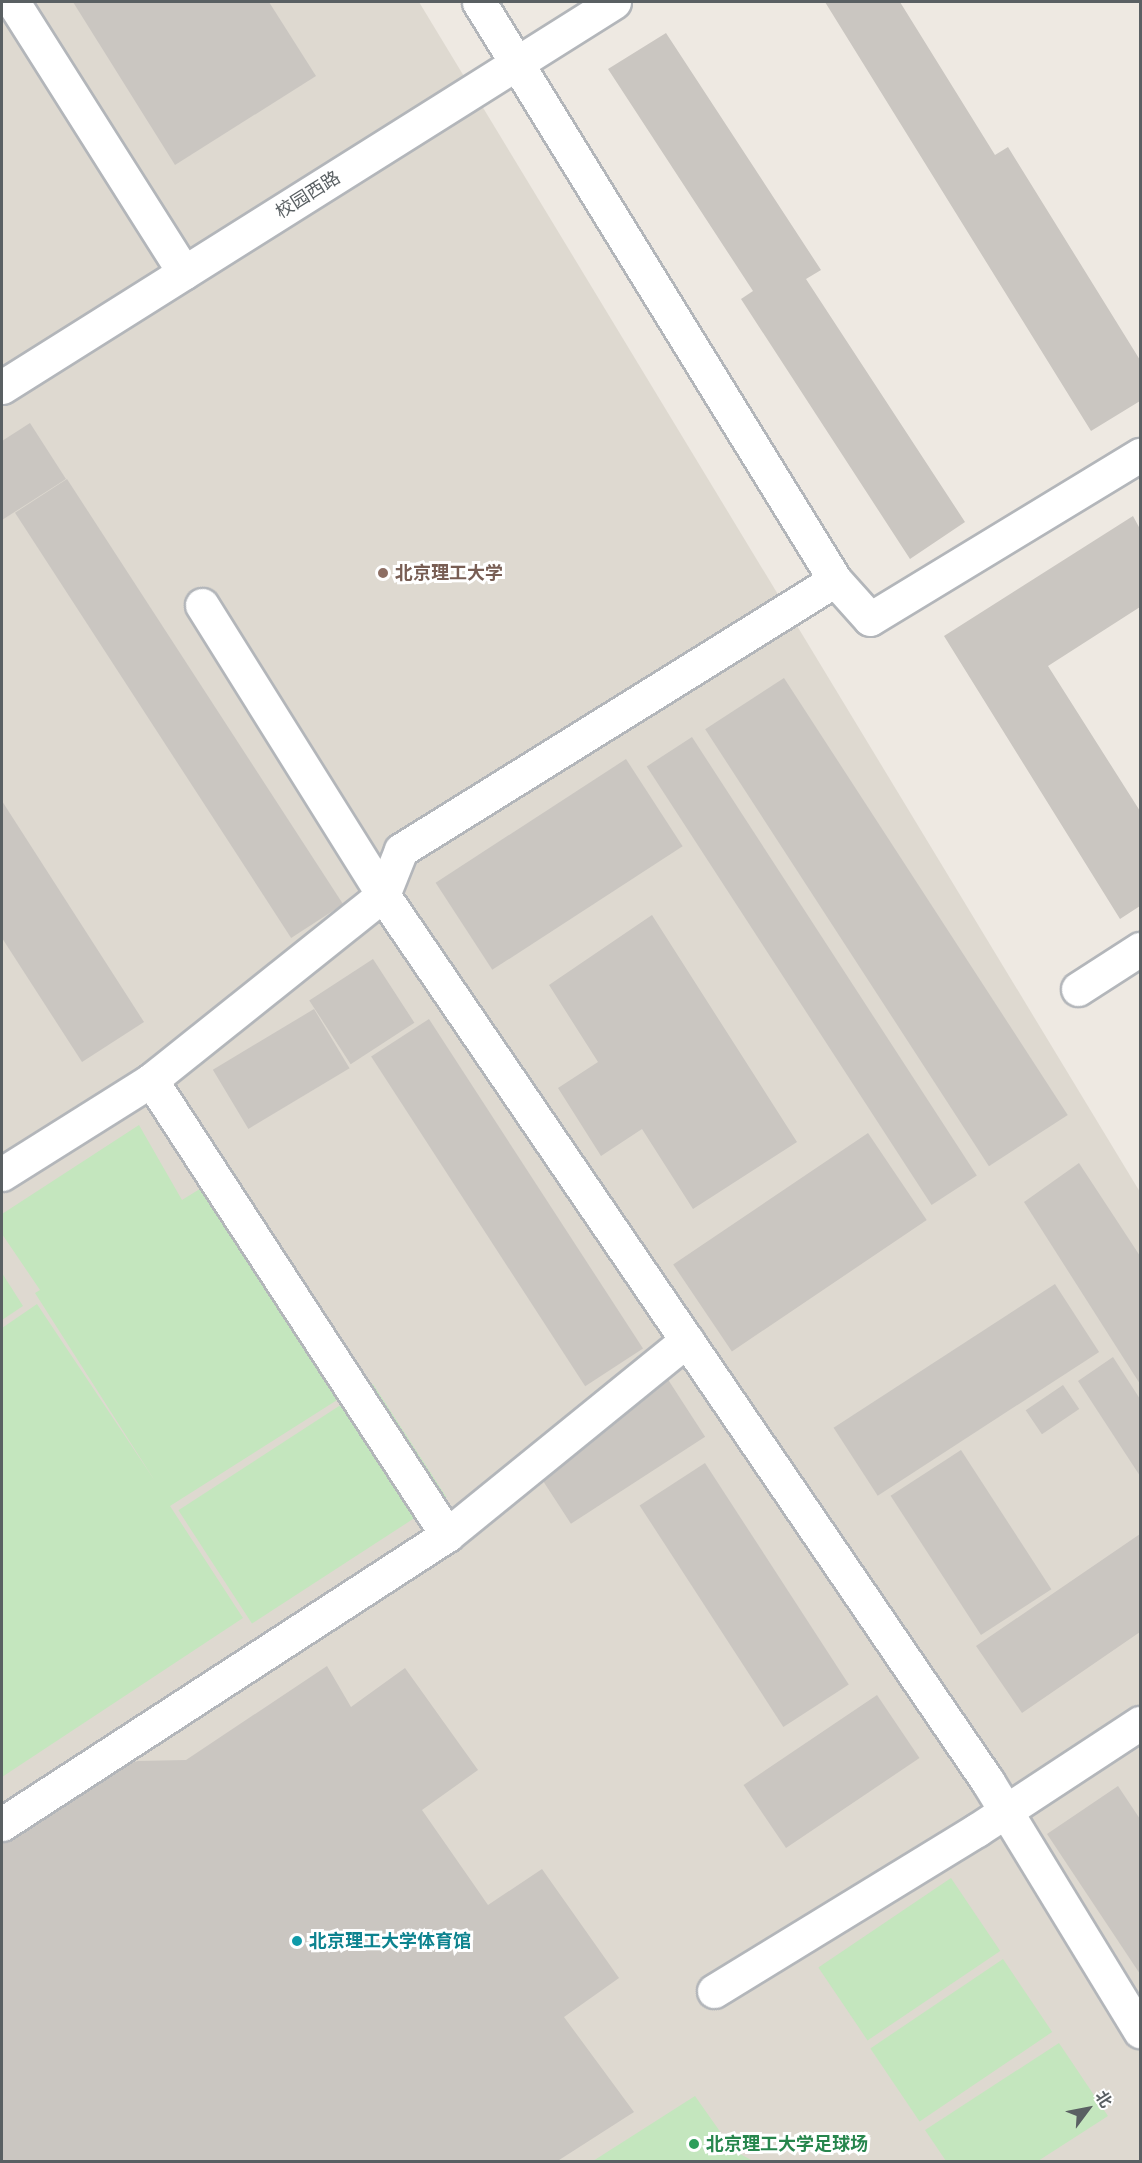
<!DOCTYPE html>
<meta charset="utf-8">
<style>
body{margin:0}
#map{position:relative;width:1142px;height:2163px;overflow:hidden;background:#eee9e2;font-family:Cabin,"Noto Sans SC",sans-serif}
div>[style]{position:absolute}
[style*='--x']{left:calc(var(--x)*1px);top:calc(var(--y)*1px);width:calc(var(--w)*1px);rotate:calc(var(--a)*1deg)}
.education>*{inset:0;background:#ded9d0}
.green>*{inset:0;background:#c4e6be;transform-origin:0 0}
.building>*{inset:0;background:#cac6c1;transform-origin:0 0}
.roads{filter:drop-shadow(2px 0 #b3b6ba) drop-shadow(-2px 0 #b3b6ba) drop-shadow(0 2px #b3b6ba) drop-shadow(0 -2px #b3b6ba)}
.minor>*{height:33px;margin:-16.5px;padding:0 16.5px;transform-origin:16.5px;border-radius:16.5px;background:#fff}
.dots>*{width:16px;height:16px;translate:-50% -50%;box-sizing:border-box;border:3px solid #fff;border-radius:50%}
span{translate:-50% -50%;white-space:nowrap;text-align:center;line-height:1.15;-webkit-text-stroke:6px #fff;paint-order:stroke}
.street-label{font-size:18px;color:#5a6063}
.education-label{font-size:18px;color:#785e54;font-weight:700}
.left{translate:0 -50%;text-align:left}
.culture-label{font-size:18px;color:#0d838f;font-weight:700}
.leisure-label{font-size:18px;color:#27864d;font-weight:700}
.frame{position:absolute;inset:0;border:3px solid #5a6063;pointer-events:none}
.north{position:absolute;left:1058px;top:2079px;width:60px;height:60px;-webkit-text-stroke:4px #fff;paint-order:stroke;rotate:58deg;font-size:16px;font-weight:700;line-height:24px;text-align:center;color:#5a6063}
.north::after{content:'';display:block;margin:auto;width:21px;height:27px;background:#5a6063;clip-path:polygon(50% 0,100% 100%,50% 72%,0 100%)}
</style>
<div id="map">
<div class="education">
<i style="clip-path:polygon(2px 2px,419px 2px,1140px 1192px,1140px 2161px,2px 2162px)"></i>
</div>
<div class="green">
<i style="clip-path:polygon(139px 1125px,182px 1200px,232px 1169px,367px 1381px,170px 1506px,243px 1618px,2px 1777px,2px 1328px,37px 1304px,155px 1481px,35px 1293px,40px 1290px,2px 1234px,2px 1214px)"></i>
<i style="clip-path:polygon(2px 1273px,23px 1306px,2px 1320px)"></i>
<i style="left:373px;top:1384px;width:135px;height:232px;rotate:57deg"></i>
<i style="left:951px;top:1878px;width:88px;height:160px;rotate:56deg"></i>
<i style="left:1003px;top:1959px;width:88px;height:160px;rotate:56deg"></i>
<i style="clip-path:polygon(1059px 2043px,1108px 2116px,1038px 2161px,946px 2161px,925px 2130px)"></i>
<i style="clip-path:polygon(695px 2096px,733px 2150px,753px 2161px,593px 2161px)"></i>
</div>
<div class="building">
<i style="clip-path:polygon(73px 2px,269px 2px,316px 76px,175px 165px)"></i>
<i style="clip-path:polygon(825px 2px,900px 2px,995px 155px,1008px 147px,1140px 360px,1140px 401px,1091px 431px)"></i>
<i style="clip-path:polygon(666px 33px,821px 270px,806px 279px,965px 522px,910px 559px,741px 299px,753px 291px,608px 69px)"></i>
<i style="clip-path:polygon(30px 423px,66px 479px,2px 520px,2px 441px)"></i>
<i style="left:67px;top:479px;width:507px;height:62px;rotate:57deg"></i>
<i style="clip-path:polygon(1133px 516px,1140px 529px,1140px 607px,1048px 666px,1140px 811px,1140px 906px,1120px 919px,944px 636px)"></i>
<i style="left:784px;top:678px;width:521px;height:94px;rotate:57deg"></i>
<i style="left:692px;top:737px;width:523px;height:54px;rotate:57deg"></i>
<i style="left:626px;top:759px;width:104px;height:227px;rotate:57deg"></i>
<i style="clip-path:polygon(2px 801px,144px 1022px,82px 1062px,2px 938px)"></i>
<i style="clip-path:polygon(652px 915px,797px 1142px,693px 1209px,642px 1129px,601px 1156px,558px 1088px,598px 1062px,549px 985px)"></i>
<i style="left:373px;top:959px;width:76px;height:76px;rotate:57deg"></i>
<i style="left:314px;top:1009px;width:69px;height:118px;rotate:59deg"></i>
<i style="left:429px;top:1019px;width:393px;height:69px;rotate:57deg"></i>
<i style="left:868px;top:1133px;width:105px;height:235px;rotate:56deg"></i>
<i style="clip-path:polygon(1079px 1163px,1140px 1256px,1140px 1384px,1024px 1202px)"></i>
<i style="left:1055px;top:1284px;width:81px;height:264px;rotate:57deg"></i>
<i style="clip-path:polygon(1113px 1357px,1140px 1399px,1140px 1476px,1078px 1381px)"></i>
<i style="left:667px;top:1378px;width:70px;height:160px;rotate:57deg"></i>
<i style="left:1063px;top:1385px;width:29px;height:45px;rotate:56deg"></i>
<i style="left:961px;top:1450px;width:166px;height:84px;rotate:57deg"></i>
<i style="left:705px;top:1463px;width:264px;height:78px;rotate:57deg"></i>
<i style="clip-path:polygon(1140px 1534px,1140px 1632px,1022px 1713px,976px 1646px)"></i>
<i style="clip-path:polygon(327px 1666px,351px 1707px,405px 1668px,478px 1770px,422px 1810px,488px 1905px,542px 1869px,619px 1978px,564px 2017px,634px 2112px,556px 2162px,2px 2162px,2px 1833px,96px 1772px,138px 1761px,186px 1760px)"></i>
<i style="left:877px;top:1695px;width:76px;height:161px;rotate:56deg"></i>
<i style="clip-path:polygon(1118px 1786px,1140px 1819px,1140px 1974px,1047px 1834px)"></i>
</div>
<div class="roads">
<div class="minor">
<i style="--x:13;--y:2;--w:320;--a:57.7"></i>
<i style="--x:2;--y:387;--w:723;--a:-32.17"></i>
<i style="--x:835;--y:580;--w:52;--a:48.1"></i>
<i style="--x:870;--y:619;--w:316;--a:-31.3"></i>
<i style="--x:202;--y:605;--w:342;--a:58"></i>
<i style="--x:383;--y:895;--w:1074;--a:55.7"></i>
<i style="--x:988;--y:1782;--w:292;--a:58.6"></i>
<i style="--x:1078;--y:989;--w:74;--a:-32.8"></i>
<i style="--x:151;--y:1080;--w:297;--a:-38.6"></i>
<i style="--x:383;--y:895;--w:48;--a:-68.2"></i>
<i style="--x:401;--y:850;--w:511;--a:-31.89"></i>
<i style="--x:835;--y:580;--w:679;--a:-121.63"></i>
<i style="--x:2;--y:1174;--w:176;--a:-32.2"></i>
<i style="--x:151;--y:1080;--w:543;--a:56.95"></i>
<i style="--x:2;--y:1824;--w:531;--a:-33"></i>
<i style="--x:447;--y:1535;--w:309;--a:-39.1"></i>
<i style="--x:714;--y:1991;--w:308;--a:-31.5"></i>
<i style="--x:977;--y:1830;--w:195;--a:-33.3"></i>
</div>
</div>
<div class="dots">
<i style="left:383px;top:573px;background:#8d6e63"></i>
<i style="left:297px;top:1941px;background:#0f9aa8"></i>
<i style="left:694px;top:2144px;background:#2e9e5b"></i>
</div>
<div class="street-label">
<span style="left:308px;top:195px;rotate:-32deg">校园西路</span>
</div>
<div class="education-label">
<span class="left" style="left:395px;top:573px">北京理工大学</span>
</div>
<div class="culture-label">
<span class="left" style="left:309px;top:1941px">北京理工大学体育馆</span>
</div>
<div class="leisure-label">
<span class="left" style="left:706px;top:2144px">北京理工大学足球场</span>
</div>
<div class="frame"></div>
<div class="north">北</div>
</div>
